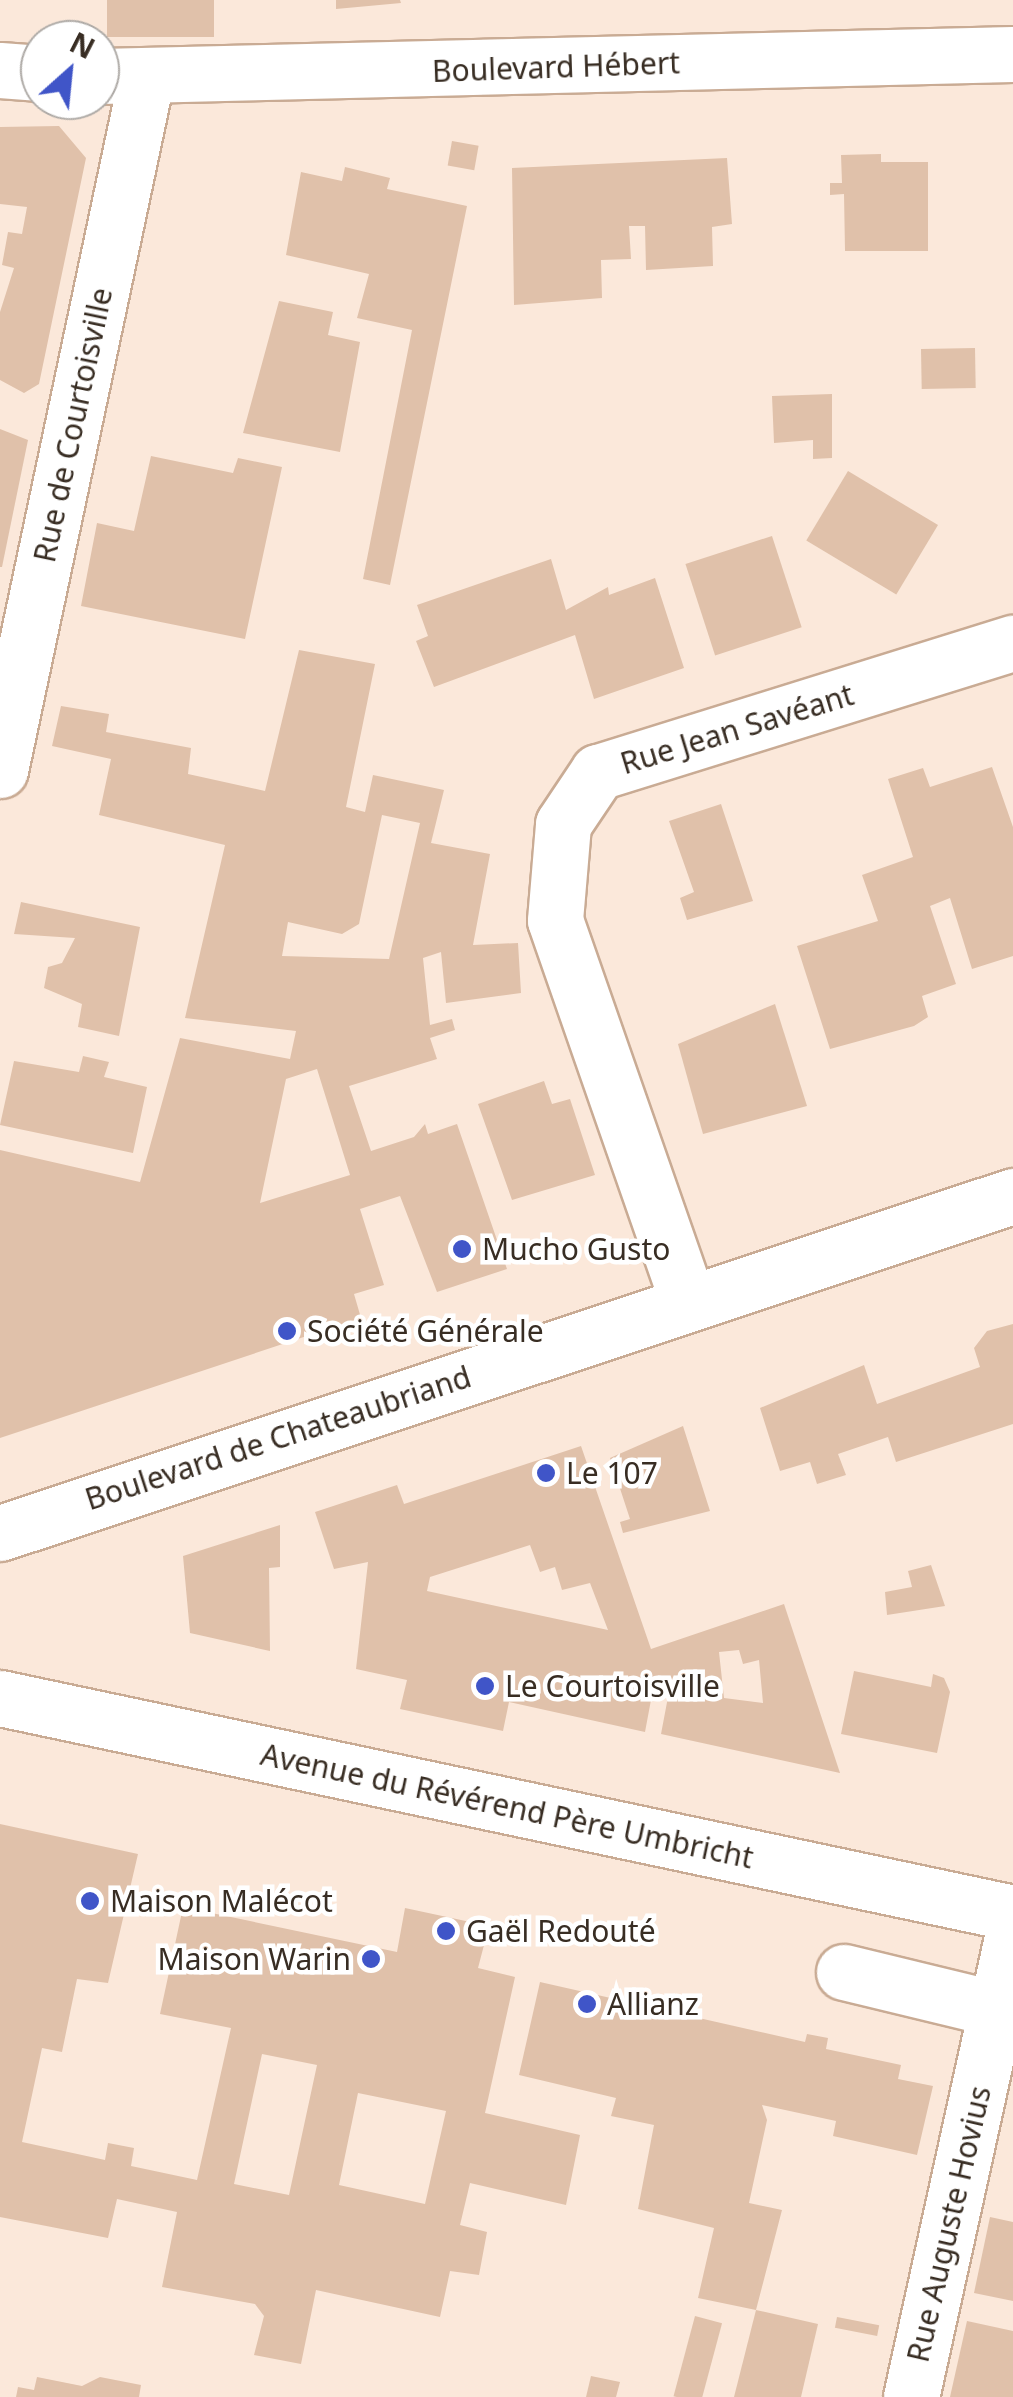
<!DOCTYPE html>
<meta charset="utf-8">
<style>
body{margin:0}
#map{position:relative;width:1013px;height:2397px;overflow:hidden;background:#fbe8da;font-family:"Noto Sans",sans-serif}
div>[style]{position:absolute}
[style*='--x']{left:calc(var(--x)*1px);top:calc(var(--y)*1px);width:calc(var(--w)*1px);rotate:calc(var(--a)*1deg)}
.building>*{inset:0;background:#e0c1aa;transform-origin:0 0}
.roads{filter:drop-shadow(2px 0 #c9ab94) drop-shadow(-2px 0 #c9ab94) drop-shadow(0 2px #c9ab94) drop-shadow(0 -2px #c9ab94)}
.minor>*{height:55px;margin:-27.5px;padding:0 27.5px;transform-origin:27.5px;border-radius:27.5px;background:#fff}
.major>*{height:55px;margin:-27.5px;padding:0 27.5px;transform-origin:27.5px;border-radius:27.5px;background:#fff}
.dots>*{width:28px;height:28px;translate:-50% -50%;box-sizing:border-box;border:5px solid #fff;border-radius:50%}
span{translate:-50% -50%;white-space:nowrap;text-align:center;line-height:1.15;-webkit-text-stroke:9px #fff;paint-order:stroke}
.street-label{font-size:30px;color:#382d23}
.poi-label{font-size:30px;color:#382d23}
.left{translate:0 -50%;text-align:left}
.right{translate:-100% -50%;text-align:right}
.north{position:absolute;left:20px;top:20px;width:100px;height:100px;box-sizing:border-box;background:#fff;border:2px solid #afaba7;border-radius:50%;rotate:27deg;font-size:28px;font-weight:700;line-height:40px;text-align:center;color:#382d23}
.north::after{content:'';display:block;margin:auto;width:35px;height:45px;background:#4055c8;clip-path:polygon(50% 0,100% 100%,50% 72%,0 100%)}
</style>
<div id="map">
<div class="building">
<i style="left:107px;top:0;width:107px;height:37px"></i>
<i style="clip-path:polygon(336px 0,400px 0,401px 3px,336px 9px)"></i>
<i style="clip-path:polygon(59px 126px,86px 158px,39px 384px,24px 393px,0 380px,0 312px,14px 268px,2px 265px,8px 232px,22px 234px,27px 207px,0 204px,0 127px)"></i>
<i style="left:452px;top:141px;width:27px;height:25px;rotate:10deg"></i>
<i style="clip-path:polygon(881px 154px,881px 162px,928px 162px,928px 251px,845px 251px,844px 194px,830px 195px,830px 183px,842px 183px,841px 155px)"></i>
<i style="clip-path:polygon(727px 158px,732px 224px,712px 227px,713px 266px,646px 270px,645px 226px,629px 226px,631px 259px,601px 260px,602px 298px,514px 305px,512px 168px)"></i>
<i style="clip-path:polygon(345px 167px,390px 178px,387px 189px,467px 206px,390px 585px,363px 579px,412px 330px,357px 318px,369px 274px,286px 255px,301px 172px,342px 181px)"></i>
<i style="clip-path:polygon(279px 301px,333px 312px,328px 335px,360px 342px,340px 452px,243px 433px)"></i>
<i style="left:975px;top:348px;width:40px;height:54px;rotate:89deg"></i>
<i style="clip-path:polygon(832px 394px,832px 458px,813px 459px,813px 440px,774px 443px,772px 396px)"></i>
<i style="clip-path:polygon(0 429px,28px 440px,2px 567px,0 567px)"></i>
<i style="clip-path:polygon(151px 456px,233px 473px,238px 458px,282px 467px,245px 639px,81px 606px,97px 523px,134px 531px)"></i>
<i style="left:848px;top:471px;width:105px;height:81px;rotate:31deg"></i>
<i style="left:772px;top:536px;width:96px;height:91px;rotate:72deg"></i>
<i style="clip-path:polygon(551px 559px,566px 610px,608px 587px,609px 595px,655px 578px,684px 668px,594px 699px,575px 635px,434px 687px,416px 641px,428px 636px,417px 605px)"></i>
<i style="clip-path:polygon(evenodd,299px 650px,375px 664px,346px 807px,365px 812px,373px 775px,444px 790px,431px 843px,490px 854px,473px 945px,518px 943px,521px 993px,446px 1003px,441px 952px,423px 958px,430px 1025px,452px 1019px,455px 1030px,430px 1038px,437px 1059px,349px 1086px,371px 1151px,414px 1137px,425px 1124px,428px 1134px,457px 1124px,507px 1269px,437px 1292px,400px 1196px,360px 1209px,384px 1285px,354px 1294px,361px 1318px,0 1438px,0 1150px,140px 1182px,180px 1038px,290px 1059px,296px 1031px,185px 1018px,225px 845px,99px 815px,111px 759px,52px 746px,61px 706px,109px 714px,106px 732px,191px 748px,188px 774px,265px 791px,299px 650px,382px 815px,420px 823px,389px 959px,282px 956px,288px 922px,342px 934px,359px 924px,382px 815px,299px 650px,317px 1069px,350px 1175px,260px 1203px,286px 1079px,317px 1069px)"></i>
<i style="clip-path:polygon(992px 767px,1013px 827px,1013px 956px,972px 969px,950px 898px,930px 906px,956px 984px,922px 996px,928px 1017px,914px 1026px,830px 1049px,797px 946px,878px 921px,862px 875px,913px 857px,888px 779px,923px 768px,930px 787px)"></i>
<i style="clip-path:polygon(721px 804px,753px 901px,687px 920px,680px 898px,694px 892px,669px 821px)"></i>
<i style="clip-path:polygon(21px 902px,140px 927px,119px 1036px,78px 1027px,82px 1004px,44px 988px,48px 967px,62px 963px,75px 938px,14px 934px)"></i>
<i style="clip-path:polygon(775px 1004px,807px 1106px,703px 1134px,678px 1044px)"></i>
<i style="clip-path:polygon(83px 1056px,109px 1062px,104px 1077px,147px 1087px,133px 1153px,0 1125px,14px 1061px,79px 1072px)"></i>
<i style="clip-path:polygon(544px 1081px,552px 1104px,570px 1099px,595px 1175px,512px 1200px,478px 1104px)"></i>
<i style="clip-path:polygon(1013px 1324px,1013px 1424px,896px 1462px,888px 1437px,838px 1454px,846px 1475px,817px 1484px,810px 1462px,780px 1471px,760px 1408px,864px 1365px,877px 1404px,980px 1367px,974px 1348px,987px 1331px)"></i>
<i style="clip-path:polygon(683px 1426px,710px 1511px,623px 1533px,620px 1522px,630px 1519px,610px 1458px)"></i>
<i style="clip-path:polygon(evenodd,581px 1446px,651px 1649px,784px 1604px,840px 1773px,661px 1734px,668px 1697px,654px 1684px,645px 1732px,509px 1702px,503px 1731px,400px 1709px,407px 1680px,356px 1669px,368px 1562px,334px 1569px,315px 1512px,397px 1485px,404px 1504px,581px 1446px,530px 1545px,540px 1572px,555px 1567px,562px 1590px,590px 1583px,608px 1630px,427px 1591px,430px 1577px,530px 1545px,581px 1446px,739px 1650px,743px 1664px,759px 1660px,763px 1703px,724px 1698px,719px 1652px,739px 1650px)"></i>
<i style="clip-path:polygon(280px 1525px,280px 1567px,269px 1568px,270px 1651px,190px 1633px,183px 1556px)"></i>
<i style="clip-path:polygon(931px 1565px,945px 1606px,887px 1615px,885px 1592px,912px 1587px,908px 1571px)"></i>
<i style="clip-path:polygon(854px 1671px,931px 1687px,933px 1674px,944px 1678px,950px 1692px,937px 1753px,841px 1734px)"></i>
<i style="clip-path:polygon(evenodd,0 1824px,138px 1854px,108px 1983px,77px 1979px,62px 2052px,42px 2048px,22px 2142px,105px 2160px,108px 2143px,134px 2148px,131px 2166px,197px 2180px,231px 2028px,160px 2014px,183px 1907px,397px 1952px,405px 1908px,489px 1926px,478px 1968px,515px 1977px,485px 2113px,580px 2135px,566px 2205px,470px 2183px,460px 2225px,487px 2232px,479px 2275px,450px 2271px,440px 2317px,316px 2290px,301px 2364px,254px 2355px,264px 2316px,255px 2304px,162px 2287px,177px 2212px,117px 2199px,108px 2238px,0 2217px,0 1824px,262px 2054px,317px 2065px,289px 2195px,234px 2184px,262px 2054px,0 1824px,358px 2093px,446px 2111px,425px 2204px,339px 2185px,358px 2093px)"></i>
<i style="clip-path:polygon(540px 1982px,805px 2042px,807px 2034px,828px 2038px,826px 2049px,901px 2065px,898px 2079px,933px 2086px,917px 2155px,833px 2136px,836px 2121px,762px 2105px,767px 2120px,749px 2203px,782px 2210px,756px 2310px,698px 2298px,714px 2228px,638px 2209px,654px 2125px,611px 2116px,616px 2098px,519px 2075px)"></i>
<i style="clip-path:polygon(990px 2217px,1013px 2222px,1013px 2301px,974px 2293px)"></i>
<i style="clip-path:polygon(756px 2310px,818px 2324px,801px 2397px,734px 2397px)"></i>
<i style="left:695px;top:2316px;width:28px;height:83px;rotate:15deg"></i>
<i style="left:837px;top:2317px;width:43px;height:11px;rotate:11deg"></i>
<i style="clip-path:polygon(967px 2321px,1013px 2331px,1013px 2397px,950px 2397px)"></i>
<i style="clip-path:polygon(591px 2376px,620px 2382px,616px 2397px,586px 2397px)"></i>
<i style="clip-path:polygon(37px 2377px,82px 2386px,100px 2377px,141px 2385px,139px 2397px,16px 2397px,18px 2387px,34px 2390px)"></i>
</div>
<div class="roads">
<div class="minor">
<i style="--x:0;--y:70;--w:40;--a:4.3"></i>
<i style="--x:100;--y:76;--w:913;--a:-1.38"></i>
<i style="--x:0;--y:770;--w:706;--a:-78.07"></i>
<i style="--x:688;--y:1302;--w:404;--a:-109.2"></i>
<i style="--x:555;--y:920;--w:96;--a:-85.2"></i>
<i style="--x:563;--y:824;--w:63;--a:-56.1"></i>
<i style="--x:598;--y:772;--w:435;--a:-17.3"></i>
<i style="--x:844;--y:1972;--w:174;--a:13.6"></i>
<i style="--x:911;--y:2397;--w:474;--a:-77.6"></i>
</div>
<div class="major">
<i style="--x:0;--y:1533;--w:1068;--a:-18.4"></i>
<i style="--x:0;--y:1698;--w:1036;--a:11.98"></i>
</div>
</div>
<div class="dots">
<i style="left:462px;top:1249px;background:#4055c8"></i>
<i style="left:287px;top:1331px;background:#4055c8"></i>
<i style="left:546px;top:1473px;background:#4055c8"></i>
<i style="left:485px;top:1686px;background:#4055c8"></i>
<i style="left:90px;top:1901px;background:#4055c8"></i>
<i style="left:446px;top:1931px;background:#4055c8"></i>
<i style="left:371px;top:1959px;background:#4055c8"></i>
<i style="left:587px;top:2004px;background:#4055c8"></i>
</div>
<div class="street-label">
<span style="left:556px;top:67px;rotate:-2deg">Boulevard Hébert</span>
<span style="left:73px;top:425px;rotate:-78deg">Rue de Courtoisville</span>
<span style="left:737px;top:729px;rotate:-17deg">Rue Jean Savéant</span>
<span style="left:278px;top:1438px;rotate:-18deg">Boulevard de Chateaubriand</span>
<span style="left:507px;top:1806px;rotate:12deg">Avenue du Révérend Père Umbricht</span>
<span style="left:949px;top:2224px;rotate:-77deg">Rue Auguste Hovius</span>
</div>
<div class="poi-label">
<span class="left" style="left:482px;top:1249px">Mucho Gusto</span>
<span class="left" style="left:307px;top:1331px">Société Générale</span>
<span class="left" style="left:566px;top:1473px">Le 107</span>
<span class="left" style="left:505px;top:1686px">Le Courtoisville</span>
<span class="left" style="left:110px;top:1901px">Maison Malécot</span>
<span class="left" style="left:466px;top:1931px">Gaël Redouté</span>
<span class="right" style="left:351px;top:1959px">Maison Warin</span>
<span class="left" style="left:607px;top:2004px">Allianz</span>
</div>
<div class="north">N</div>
</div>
